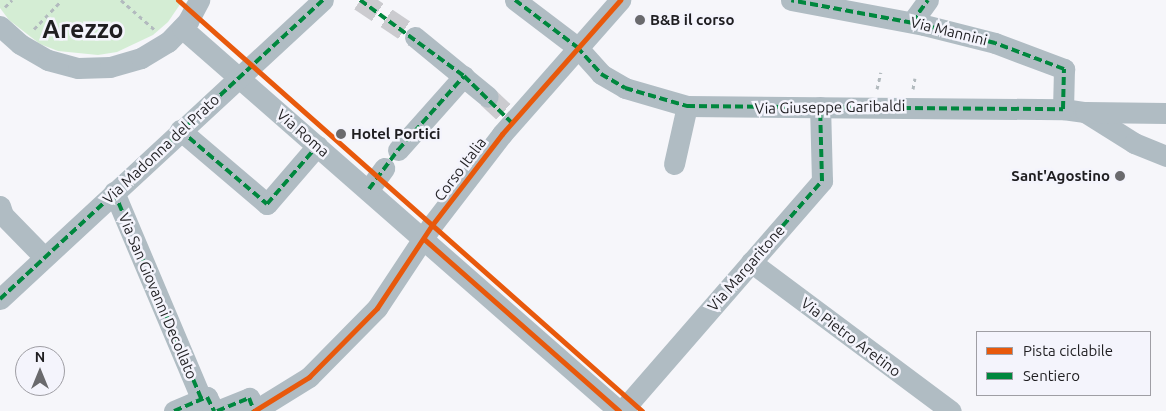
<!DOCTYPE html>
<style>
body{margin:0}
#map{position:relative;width:1166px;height:411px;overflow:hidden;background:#f6f6fa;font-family:Ubuntu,sans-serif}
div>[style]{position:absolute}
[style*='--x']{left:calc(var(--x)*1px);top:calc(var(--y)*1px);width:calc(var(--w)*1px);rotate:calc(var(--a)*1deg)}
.green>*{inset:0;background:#d4edd4}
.minor-tunnel>*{height:21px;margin-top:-10.5px;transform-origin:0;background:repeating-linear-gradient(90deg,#cbcbcf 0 21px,transparent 0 32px)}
.path>*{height:3px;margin-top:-1.5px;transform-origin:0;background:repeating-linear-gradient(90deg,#b2babe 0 4px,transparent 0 8px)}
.minor>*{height:21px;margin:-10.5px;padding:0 10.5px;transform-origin:10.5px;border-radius:10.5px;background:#b0bcc3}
.quiet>*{height:4px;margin-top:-2px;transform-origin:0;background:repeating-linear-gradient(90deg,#00873e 0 8px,transparent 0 12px)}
.cycleway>*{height:5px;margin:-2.5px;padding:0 2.5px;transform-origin:2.5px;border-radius:2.5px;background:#e8590c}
.dots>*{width:14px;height:14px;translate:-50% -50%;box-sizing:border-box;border:2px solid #f4f4fc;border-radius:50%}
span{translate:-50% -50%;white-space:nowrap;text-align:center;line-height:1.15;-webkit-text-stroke:5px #f4f4fc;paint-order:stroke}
.poi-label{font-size:15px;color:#1f1e21;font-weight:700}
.left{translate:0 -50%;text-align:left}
.right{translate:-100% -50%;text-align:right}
.street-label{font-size:15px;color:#1f1e21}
.town-label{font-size:25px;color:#1f1e21;font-weight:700}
.legend{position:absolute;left:976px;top:331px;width:175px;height:65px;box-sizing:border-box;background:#f4f4fc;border:1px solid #9f9ea4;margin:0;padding:6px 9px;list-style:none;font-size:15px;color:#1f1e21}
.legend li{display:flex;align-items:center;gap:10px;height:25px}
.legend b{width:25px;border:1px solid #9f9ea4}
.north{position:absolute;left:15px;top:346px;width:50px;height:50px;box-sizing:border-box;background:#f4f4fc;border:1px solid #9f9ea4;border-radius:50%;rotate:0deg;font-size:14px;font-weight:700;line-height:20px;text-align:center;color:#1f1e21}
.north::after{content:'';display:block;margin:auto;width:18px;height:22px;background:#6a6a6d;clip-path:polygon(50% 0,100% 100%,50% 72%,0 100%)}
</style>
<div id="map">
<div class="green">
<i style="clip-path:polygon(0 0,183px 0,168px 22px,153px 35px,117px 52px,98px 55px,58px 51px,40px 44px,9px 20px,0 8px)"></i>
</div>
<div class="minor-tunnel">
<i style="--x:360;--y:0;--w:66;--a:33.9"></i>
<i style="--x:488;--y:97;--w:25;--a:43"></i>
</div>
<div class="path">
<i style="--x:121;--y:0;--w:44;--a:41.3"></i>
<i style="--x:5;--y:7;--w:10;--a:-45"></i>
<i style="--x:34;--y:29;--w:40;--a:-46"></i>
<i style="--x:877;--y:89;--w:17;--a:-77"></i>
<i style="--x:913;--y:89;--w:11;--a:-80"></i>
</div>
<div class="minor">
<i style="--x:515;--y:0;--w:78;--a:37.2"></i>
<i style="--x:577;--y:47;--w:36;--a:48"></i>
<i style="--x:601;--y:74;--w:28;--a:30"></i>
<i style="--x:625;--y:88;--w:65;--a:16.2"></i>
<i style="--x:687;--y:106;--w:376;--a:0.5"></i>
<i style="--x:1063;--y:109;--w:22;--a:8"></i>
<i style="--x:1085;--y:112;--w:58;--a:32.3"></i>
<i style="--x:1134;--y:143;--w:35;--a:22"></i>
<i style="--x:791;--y:0;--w:135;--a:10.6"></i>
<i style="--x:924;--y:25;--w:73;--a:14.2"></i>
<i style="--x:995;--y:43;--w:74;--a:20.6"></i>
<i style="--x:1064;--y:69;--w:40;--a:91.4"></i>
<i style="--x:912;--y:22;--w:27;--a:-54"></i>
<i style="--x:0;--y:26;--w:27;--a:42"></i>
<i style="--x:20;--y:44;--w:32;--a:30"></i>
<i style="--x:48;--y:60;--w:31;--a:15"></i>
<i style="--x:78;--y:68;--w:32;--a:-2"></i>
<i style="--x:110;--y:67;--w:32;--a:-16"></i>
<i style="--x:141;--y:58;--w:31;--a:-31"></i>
<i style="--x:168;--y:42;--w:29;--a:-46"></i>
<i style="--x:188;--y:21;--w:24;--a:-62"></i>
<i style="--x:182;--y:28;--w:581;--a:41.23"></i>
<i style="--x:415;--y:37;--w:94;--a:39.4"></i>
<i style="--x:1086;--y:112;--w:80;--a:0.7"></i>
<i style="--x:180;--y:130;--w:114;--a:40.4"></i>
<i style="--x:267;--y:204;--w:77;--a:-49.2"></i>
<i style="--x:398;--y:150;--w:99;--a:-48.3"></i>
<i style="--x:674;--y:164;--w:59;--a:-77.4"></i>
<i style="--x:369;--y:189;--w:26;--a:-54"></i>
<i style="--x:114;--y:192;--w:226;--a:67.1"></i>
<i style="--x:0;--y:206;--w:9;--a:72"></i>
<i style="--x:3;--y:215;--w:59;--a:45.7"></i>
<i style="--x:751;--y:262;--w:249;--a:36.7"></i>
<i style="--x:0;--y:299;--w:440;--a:-42.8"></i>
<i style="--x:174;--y:411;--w:36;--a:-23"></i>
<i style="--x:207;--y:397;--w:16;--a:63"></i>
<i style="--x:217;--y:411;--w:35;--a:-22"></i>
<i style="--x:249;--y:398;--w:14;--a:69"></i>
<i style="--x:254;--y:411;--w:65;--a:-31.7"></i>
<i style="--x:309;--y:377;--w:97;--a:-45.4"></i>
<i style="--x:377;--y:308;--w:100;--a:-56.5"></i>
<i style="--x:432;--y:225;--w:115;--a:-52.4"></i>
<i style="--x:502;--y:134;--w:179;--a:-48.6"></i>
<i style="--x:622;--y:411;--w:305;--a:-49"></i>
<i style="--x:822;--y:181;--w:74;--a:-91.5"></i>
</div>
<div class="quiet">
<i style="--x:360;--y:0;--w:129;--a:36.2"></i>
<i style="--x:464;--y:76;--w:67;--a:44.4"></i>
<i style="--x:515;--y:0;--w:78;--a:37.2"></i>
<i style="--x:577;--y:47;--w:36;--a:48"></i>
<i style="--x:601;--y:74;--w:28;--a:30"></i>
<i style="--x:625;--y:88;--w:65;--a:16.2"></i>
<i style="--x:687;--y:106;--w:376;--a:0.5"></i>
<i style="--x:1063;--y:109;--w:40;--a:-88.6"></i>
<i style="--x:1064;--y:69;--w:74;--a:-159.4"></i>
<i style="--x:995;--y:43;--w:73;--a:-165.8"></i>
<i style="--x:924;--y:25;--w:135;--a:-169.4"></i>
<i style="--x:912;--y:22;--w:27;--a:-54"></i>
<i style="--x:180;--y:130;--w:114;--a:40.4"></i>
<i style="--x:267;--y:204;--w:77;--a:-49.2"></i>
<i style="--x:369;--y:189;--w:49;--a:-53.4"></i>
<i style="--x:398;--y:150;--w:99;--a:-48.3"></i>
<i style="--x:114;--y:192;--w:226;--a:67.1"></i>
<i style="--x:751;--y:262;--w:108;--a:-48.8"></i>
<i style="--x:822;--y:181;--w:74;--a:-91.5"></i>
<i style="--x:0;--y:299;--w:440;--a:-42.8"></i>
<i style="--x:174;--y:411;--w:36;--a:-23"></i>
<i style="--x:207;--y:397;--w:16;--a:63"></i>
<i style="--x:217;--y:411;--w:35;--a:-22"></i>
<i style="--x:249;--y:398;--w:14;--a:69"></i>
</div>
<div class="cycleway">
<i style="--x:178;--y:0;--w:620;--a:41.53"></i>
<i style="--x:424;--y:239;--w:260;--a:41.4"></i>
<i style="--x:254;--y:411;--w:65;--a:-31.7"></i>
<i style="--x:309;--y:377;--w:97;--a:-45.4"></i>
<i style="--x:377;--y:308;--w:100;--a:-56.5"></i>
<i style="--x:432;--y:225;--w:115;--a:-52.4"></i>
<i style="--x:502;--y:134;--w:179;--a:-48.6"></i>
</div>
<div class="dots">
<i style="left:640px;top:20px;background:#6a6a6d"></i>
<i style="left:341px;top:134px;background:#6a6a6d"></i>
<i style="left:1120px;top:176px;background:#6a6a6d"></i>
</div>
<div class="poi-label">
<span class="left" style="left:650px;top:20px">B&amp;B il corso</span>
<span class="left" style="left:351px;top:134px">Hotel Portici</span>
<span class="right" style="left:1110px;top:176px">Sant'Agostino</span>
</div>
<div class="street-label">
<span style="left:949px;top:31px;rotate:14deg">Via Mannini</span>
<span style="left:830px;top:107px;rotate:-1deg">Via Giuseppe Garibaldi</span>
<span style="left:303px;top:133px;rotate:41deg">Via Roma</span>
<span style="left:161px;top:149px;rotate:-43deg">Via Madonna del Prato</span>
<span style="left:460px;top:169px;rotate:-53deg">Corso Italia</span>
<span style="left:746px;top:268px;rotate:-49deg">Via Margaritone</span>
<span style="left:158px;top:296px;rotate:67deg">Via San Giovanni Decollato</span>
<span style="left:851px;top:337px;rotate:37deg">Via Pietro Aretino</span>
</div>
<div class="town-label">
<span style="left:83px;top:29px">Arezzo</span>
</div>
<ul class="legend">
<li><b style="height:6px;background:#e8590c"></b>Pista ciclabile</li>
<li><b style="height:6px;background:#00873e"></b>Sentiero</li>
</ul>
<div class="north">N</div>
</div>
